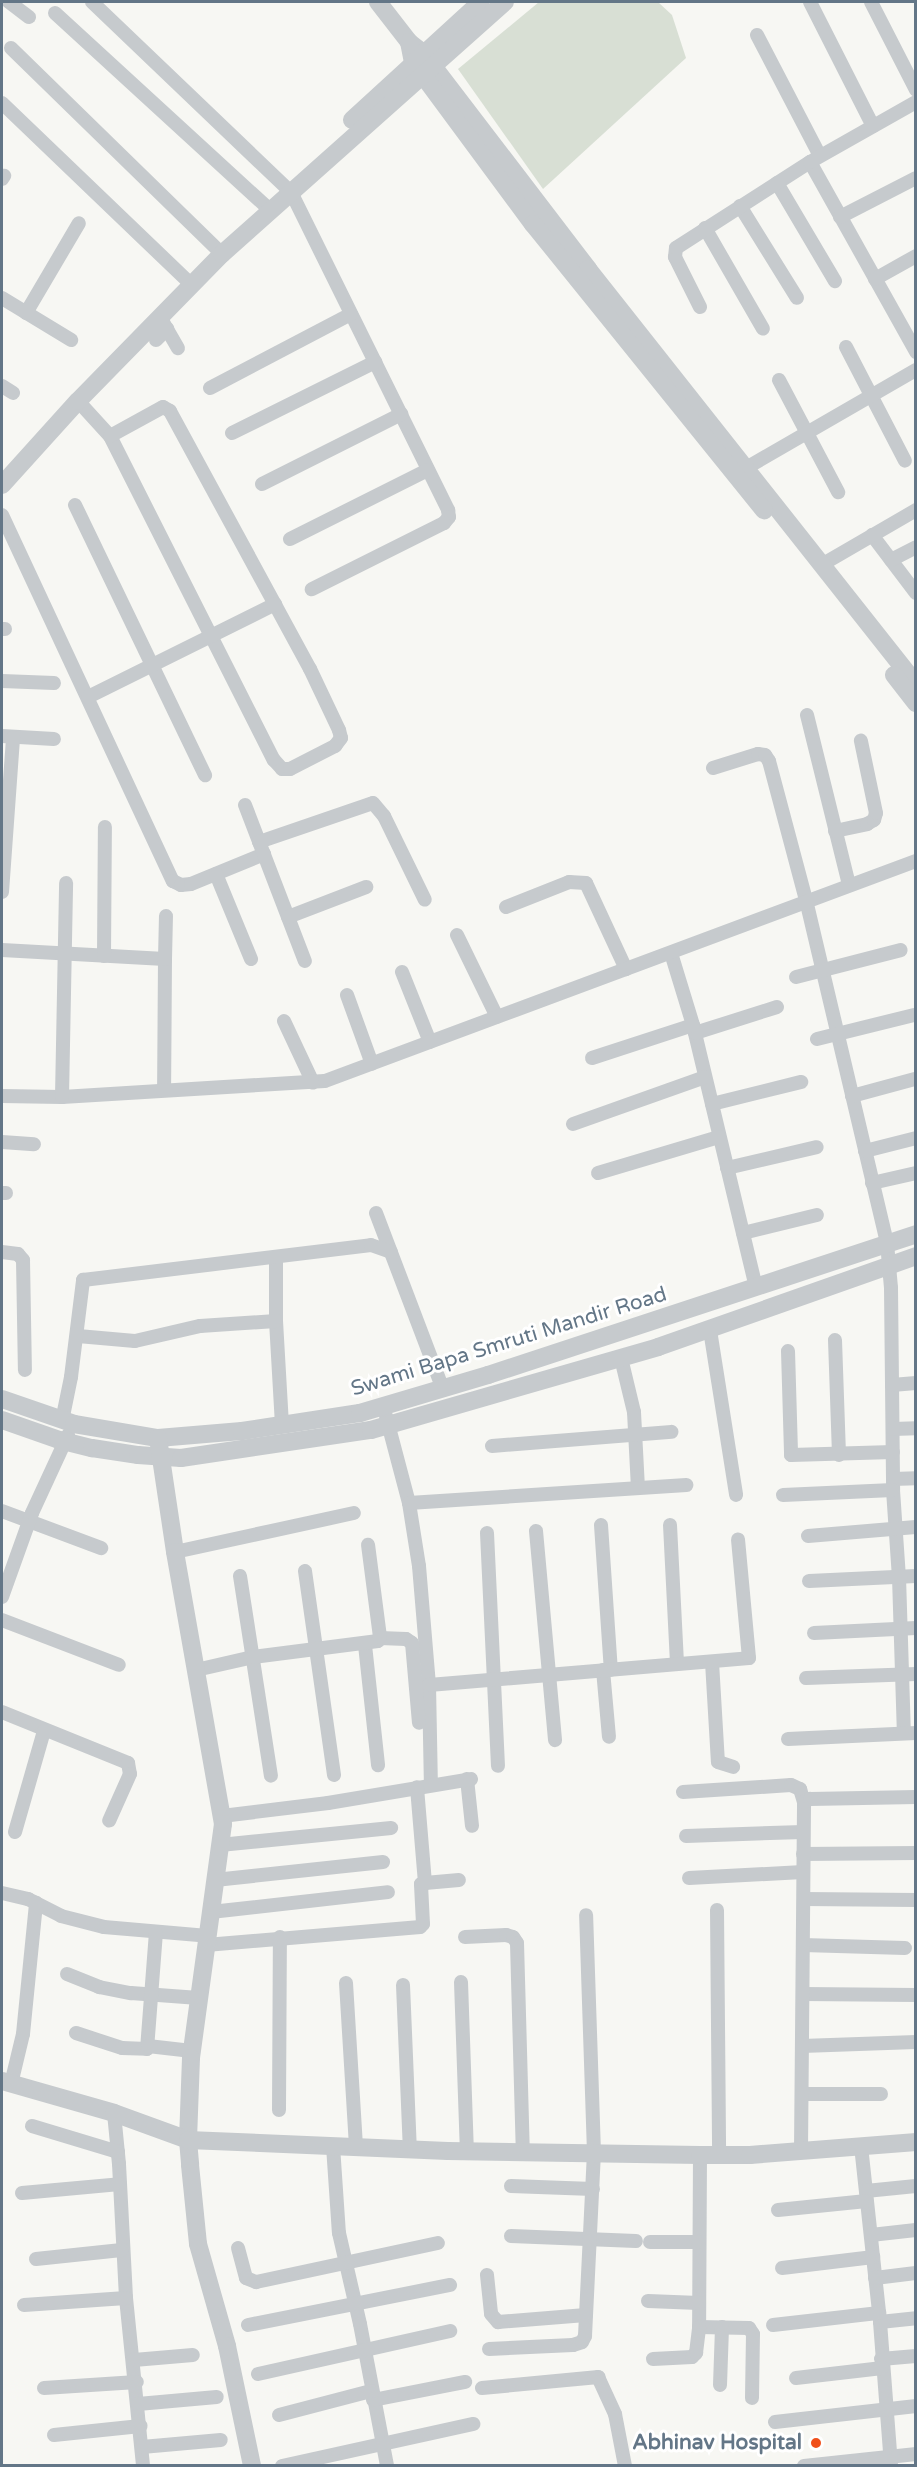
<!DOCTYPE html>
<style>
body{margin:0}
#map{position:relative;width:917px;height:2467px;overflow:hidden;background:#f7f7f3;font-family:"Varela Round",sans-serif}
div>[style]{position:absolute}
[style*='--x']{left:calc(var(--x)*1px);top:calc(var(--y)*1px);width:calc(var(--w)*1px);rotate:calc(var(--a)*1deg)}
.green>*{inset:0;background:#d8dfd4}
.minor>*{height:14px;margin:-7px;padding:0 7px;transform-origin:7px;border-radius:7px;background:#c6cacd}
.tertiary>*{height:18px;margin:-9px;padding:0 9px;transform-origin:9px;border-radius:9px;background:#c6cacd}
.dots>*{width:16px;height:16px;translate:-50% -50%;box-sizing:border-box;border:3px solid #fff;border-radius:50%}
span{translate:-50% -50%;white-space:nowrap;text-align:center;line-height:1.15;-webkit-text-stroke:6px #fff;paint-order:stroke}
.street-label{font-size:21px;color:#637687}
.poi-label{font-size:21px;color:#637687;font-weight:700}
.right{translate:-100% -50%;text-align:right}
.frame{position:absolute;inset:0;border:3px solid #637687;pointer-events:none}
</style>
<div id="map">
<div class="green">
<i style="clip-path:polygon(539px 2px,658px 2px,672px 15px,686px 58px,543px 189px,458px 69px)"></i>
</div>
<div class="minor">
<i style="--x:9;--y:2;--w:25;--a:37"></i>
<i style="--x:92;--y:2;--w:275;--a:43.7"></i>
<i style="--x:291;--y:192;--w:355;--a:63.7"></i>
<i style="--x:448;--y:510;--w:7;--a:82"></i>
<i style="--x:449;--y:517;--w:8;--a:130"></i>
<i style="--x:444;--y:523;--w:148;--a:153.4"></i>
<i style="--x:810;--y:2;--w:139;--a:63.1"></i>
<i style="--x:871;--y:2;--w:99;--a:62.9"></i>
<i style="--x:55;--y:13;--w:292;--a:42.5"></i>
<i style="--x:757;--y:35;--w:136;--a:62.5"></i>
<i style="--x:11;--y:48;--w:295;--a:44.3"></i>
<i style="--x:2;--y:103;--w:263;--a:43.8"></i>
<i style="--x:810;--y:162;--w:218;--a:60.8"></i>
<i style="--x:2;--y:179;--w:4;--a:-56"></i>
<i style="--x:777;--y:183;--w:114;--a:59.4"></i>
<i style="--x:740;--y:206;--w:108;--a:58.2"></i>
<i style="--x:840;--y:217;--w:85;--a:-27.2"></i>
<i style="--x:705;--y:228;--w:116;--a:60.1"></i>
<i style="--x:875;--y:279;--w:47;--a:-29.3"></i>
<i style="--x:2;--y:298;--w:81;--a:31.3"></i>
<i style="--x:700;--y:307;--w:56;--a:-116.6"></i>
<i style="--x:675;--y:257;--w:9;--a:-84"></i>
<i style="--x:676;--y:248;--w:159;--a:-32.7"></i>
<i style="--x:810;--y:162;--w:122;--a:-29.5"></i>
<i style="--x:26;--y:313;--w:104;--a:-59.5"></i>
<i style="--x:160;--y:317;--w:36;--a:60"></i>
<i style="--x:156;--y:340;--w:16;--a:-45"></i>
<i style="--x:846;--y:347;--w:128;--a:62.6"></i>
<i style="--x:779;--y:380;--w:127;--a:62.2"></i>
<i style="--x:2;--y:386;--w:13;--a:32"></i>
<i style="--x:210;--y:388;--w:159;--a:-27.7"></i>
<i style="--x:78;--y:401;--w:47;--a:47.6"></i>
<i style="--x:110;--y:436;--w:363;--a:63.2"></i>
<i style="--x:274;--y:760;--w:12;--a:48"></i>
<i style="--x:282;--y:769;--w:8;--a:0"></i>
<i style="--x:290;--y:769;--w:51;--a:-27.1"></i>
<i style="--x:335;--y:746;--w:10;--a:-53"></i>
<i style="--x:341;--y:738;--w:8;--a:-104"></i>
<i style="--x:339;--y:730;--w:68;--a:-115.4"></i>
<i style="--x:310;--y:669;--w:294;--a:-118.5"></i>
<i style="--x:170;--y:411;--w:8;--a:-150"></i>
<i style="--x:163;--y:407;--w:60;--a:151.3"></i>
<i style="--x:232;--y:433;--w:160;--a:-26.4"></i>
<i style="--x:746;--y:468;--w:196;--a:-30"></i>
<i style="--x:262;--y:484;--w:156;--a:-26.7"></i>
<i style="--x:75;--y:505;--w:300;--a:64.3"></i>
<i style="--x:2;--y:515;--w:404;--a:65"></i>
<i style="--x:173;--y:881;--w:9;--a:27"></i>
<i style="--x:181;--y:885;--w:10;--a:-6"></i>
<i style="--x:191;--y:884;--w:79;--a:-22.3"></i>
<i style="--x:872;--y:535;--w:73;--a:52.8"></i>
<i style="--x:290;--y:539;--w:154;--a:-26.6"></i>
<i style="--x:891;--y:560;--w:28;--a:-27"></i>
<i style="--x:823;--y:564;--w:108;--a:-30.1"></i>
<i style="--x:2;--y:629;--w:3;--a:0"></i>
<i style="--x:2;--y:681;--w:52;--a:2.2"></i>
<i style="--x:88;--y:697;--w:209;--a:-26.4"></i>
<i style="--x:807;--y:715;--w:175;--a:76.1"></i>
<i style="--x:2;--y:736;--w:52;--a:3.3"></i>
<i style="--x:713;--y:768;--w:47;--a:-17.3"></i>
<i style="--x:758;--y:754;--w:7;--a:8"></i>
<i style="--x:765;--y:755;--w:7;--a:56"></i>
<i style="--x:769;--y:761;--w:144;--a:75.1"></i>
<i style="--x:806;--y:900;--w:352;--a:76.7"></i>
<i style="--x:887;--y:1243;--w:45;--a:84.9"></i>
<i style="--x:891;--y:1288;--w:202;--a:89.4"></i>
<i style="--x:893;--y:1490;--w:87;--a:86.1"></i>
<i style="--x:899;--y:1577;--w:156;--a:88.2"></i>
<i style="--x:245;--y:805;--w:167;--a:69"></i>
<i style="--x:835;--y:831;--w:33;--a:-12"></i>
<i style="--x:867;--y:824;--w:8;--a:-30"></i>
<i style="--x:874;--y:820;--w:7;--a:-74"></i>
<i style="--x:876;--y:813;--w:74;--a:-101.8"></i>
<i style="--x:259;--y:842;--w:120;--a:-18.9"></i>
<i style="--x:373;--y:803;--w:17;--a:50"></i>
<i style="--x:384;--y:816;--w:93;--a:64"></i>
<i style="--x:216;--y:874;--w:92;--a:67.6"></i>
<i style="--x:2;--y:892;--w:155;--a:-85.9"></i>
<i style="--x:506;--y:907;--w:68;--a:-21.6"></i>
<i style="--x:569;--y:882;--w:17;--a:3"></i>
<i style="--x:586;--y:883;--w:95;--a:65.1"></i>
<i style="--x:288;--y:917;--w:84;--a:-21"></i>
<i style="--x:457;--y:935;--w:91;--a:64"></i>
<i style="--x:2;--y:950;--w:163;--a:3.2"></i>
<i style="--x:165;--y:959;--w:131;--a:90.4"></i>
<i style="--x:671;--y:953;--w:75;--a:73"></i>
<i style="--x:693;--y:1025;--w:270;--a:76.5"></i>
<i style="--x:104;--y:956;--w:129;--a:-89.6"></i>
<i style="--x:165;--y:959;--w:43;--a:-88.7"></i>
<i style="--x:402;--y:972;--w:75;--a:68.2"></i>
<i style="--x:796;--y:977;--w:108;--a:-14.4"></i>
<i style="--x:347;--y:995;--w:73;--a:70.1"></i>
<i style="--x:284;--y:1021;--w:68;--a:64.9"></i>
<i style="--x:695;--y:1033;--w:86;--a:-17.6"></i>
<i style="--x:817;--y:1039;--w:100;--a:-13.9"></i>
<i style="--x:592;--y:1058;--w:106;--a:-18.1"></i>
<i style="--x:2;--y:1096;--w:60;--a:1"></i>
<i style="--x:62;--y:1097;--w:263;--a:-3.5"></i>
<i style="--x:325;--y:1081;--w:631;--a:-20.42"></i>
<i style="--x:852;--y:1096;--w:65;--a:-15.1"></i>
<i style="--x:62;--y:1097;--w:214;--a:-88.9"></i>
<i style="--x:712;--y:1104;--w:92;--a:-13.9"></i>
<i style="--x:573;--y:1124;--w:140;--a:-19.6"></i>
<i style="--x:2;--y:1142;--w:32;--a:4"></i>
<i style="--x:865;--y:1151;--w:53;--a:-14.3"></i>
<i style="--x:727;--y:1168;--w:92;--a:-13.1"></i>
<i style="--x:598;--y:1173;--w:126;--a:-16.6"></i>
<i style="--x:872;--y:1183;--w:45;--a:-12.8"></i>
<i style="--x:2;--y:1193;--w:4;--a:0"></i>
<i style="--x:376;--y:1213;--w:188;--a:69.2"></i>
<i style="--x:743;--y:1233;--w:76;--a:-13.7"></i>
<i style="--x:2;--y:1252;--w:16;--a:7"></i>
<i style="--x:18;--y:1254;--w:8;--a:50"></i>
<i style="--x:23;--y:1260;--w:110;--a:89"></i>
<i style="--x:276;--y:1257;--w:64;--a:90"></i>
<i style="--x:276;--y:1321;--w:104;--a:86.7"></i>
<i style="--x:710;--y:1330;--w:167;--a:81"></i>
<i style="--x:78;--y:1336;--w:57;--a:5"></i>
<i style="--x:135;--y:1341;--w:67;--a:-13"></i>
<i style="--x:200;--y:1326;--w:76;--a:-3.8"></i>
<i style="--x:835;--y:1340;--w:115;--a:88"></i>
<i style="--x:788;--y:1351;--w:104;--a:88.3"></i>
<i style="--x:791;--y:1455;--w:102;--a:-1.7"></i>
<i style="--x:621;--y:1358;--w:56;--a:76.5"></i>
<i style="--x:634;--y:1412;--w:76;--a:87"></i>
<i style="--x:892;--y:1385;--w:24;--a:-5"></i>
<i style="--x:386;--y:1416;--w:90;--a:75.2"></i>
<i style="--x:409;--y:1503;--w:64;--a:81"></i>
<i style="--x:419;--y:1566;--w:119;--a:85.2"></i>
<i style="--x:429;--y:1685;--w:100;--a:88.9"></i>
<i style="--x:62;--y:1421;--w:45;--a:-78.4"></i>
<i style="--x:71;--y:1377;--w:98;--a:-82.9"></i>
<i style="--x:83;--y:1280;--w:290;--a:-6.9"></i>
<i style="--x:371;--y:1245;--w:21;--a:19"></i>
<i style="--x:893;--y:1429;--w:23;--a:-2"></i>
<i style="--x:492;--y:1446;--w:180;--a:-4.5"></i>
<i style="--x:893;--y:1479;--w:23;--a:-2"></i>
<i style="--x:783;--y:1495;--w:110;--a:-2.6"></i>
<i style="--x:409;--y:1503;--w:278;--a:-3.7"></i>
<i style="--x:2;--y:1511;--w:106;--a:20.5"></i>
<i style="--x:601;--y:1525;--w:145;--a:86.1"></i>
<i style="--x:670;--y:1525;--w:139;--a:87.1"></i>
<i style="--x:536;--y:1531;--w:210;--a:84.8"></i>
<i style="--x:487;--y:1533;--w:233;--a:87.3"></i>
<i style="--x:808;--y:1536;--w:108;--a:-4.8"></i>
<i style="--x:175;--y:1552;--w:183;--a:-12.3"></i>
<i style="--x:305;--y:1571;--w:206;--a:81.9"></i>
<i style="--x:240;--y:1576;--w:202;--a:81.2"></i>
<i style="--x:809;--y:1581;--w:107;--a:-2.7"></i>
<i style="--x:2;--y:1597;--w:89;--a:-70.3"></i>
<i style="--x:32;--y:1513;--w:86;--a:-65.2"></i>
<i style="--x:2;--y:1620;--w:125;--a:21"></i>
<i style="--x:814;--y:1633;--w:102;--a:-2.8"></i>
<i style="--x:380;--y:1638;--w:26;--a:2"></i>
<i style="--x:406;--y:1639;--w:7;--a:34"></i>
<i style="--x:412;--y:1643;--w:80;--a:85"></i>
<i style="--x:365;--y:1645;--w:121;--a:83.8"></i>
<i style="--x:712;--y:1662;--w:100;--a:86.6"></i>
<i style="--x:718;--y:1762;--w:16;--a:18"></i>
<i style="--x:196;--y:1670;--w:58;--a:-12.8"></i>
<i style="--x:253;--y:1657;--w:126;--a:-7.3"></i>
<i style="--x:378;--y:1641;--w:4;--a:-63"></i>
<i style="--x:380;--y:1637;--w:93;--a:-97.4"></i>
<i style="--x:603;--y:1670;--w:67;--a:84.9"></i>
<i style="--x:806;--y:1678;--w:110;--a:-2.1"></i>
<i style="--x:429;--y:1685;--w:321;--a:-4.8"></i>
<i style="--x:749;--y:1658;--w:119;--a:-95.3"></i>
<i style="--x:2;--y:1712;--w:136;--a:22"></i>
<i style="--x:128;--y:1763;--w:11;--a:80"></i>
<i style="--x:130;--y:1774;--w:51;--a:114.1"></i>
<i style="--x:788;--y:1739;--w:128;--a:-2.7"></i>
<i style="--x:467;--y:1779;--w:47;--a:83.9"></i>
<i style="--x:683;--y:1792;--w:108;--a:-3.7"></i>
<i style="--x:791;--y:1785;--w:10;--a:24"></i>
<i style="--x:800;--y:1789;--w:14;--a:73"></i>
<i style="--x:222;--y:1816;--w:107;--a:-7"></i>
<i style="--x:328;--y:1803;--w:145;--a:-9.5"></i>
<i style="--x:15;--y:1832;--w:105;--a:-74"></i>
<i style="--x:686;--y:1836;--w:117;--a:-2"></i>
<i style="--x:220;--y:1845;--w:172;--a:-5.7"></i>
<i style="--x:803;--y:1854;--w:113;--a:-0.5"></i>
<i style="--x:689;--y:1878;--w:114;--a:-3"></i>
<i style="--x:215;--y:1880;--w:169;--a:-6.1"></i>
<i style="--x:425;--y:1883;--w:34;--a:-5"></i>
<i style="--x:2;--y:1893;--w:27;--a:13"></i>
<i style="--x:28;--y:1899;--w:37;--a:27"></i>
<i style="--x:61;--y:1916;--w:44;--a:14.3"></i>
<i style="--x:104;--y:1927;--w:104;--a:4.9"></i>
<i style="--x:804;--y:1899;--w:112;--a:0.5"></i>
<i style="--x:717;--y:1910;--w:245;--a:89.5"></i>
<i style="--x:211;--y:1912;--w:178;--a:-6.4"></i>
<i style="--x:465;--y:1937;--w:41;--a:-2.8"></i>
<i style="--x:506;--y:1935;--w:7;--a:16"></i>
<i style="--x:513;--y:1937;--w:7;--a:56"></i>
<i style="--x:517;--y:1943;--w:209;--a:88.4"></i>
<i style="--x:206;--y:1945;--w:215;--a:-4.8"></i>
<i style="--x:420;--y:1927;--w:4;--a:-45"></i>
<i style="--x:423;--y:1924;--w:40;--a:-92.9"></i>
<i style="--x:421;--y:1884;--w:4;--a:-14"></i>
<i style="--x:425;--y:1883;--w:96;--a:-94.8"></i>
<i style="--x:803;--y:1945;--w:102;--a:1.7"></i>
<i style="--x:67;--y:1974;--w:35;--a:22"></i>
<i style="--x:99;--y:1987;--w:33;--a:11"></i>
<i style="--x:131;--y:1993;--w:68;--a:4.2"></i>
<i style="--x:461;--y:1982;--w:169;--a:88"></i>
<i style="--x:346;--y:1983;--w:164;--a:86.5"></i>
<i style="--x:403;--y:1985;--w:164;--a:87.6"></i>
<i style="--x:803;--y:1994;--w:113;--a:0.5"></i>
<i style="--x:76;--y:2033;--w:48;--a:18.1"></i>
<i style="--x:122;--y:2048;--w:25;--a:2"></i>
<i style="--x:147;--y:2049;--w:116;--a:-85.6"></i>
<i style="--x:148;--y:2046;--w:44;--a:6.5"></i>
<i style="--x:802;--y:2046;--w:114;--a:-2"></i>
<i style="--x:11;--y:2084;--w:51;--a:-76.5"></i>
<i style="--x:23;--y:2034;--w:132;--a:-84.3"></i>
<i style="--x:802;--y:2094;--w:79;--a:0"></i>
<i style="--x:279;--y:2110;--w:173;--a:-89.7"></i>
<i style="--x:114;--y:2113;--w:51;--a:84.4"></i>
<i style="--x:119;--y:2164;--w:134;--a:87"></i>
<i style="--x:126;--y:2298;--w:169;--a:84.2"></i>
<i style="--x:32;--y:2126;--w:90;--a:16.8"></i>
<i style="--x:333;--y:2146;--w:87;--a:86.1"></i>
<i style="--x:339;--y:2233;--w:93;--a:77"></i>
<i style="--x:360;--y:2324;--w:145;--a:79.2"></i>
<i style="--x:861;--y:2146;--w:177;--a:83.8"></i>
<i style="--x:880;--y:2322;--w:144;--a:85.6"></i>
<i style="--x:801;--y:2151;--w:349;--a:-89.5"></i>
<i style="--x:804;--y:1802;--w:7;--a:-27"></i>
<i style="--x:810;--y:1799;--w:106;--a:-1.1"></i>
<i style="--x:700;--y:2155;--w:172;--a:90.3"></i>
<i style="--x:699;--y:2327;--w:50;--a:1.1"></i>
<i style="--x:749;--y:2328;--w:7;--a:56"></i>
<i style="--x:753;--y:2334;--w:64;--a:90.9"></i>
<i style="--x:511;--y:2186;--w:82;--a:2.1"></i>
<i style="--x:866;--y:2191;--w:50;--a:-5.7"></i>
<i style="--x:22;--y:2193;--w:98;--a:-5.2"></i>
<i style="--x:778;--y:2210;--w:89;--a:-5.8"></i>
<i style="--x:871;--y:2235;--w:45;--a:-6.3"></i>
<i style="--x:511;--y:2236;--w:125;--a:2.3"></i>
<i style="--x:650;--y:2242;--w:49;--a:0"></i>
<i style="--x:238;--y:2248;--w:31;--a:75"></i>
<i style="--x:246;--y:2278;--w:11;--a:22"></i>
<i style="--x:256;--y:2282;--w:186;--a:-12.1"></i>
<i style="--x:36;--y:2259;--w:86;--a:-6"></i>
<i style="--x:782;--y:2268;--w:92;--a:-6.9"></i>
<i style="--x:487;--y:2275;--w:39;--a:84"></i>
<i style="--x:491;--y:2314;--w:11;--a:49"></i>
<i style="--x:498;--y:2322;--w:88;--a:-4.5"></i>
<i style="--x:875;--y:2278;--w:41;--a:-7"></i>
<i style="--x:648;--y:2301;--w:51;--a:2.2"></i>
<i style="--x:24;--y:2305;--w:102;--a:-3.9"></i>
<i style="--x:880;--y:2322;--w:36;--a:-6"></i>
<i style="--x:248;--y:2325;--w:206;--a:-11.2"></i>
<i style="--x:773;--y:2325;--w:107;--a:-6.5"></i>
<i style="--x:489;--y:2349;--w:84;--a:-2.7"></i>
<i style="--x:573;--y:2345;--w:9;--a:-18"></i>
<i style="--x:582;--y:2342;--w:7;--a:-63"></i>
<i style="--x:585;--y:2336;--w:183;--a:-87.2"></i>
<i style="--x:594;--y:2153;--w:238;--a:-91.9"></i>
<i style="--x:653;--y:2359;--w:39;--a:-3"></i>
<i style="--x:692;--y:2357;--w:6;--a:-45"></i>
<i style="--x:696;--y:2353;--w:26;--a:-83"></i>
<i style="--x:881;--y:2359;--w:35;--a:-5"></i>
<i style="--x:134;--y:2360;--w:59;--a:-4.8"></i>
<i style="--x:258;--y:2374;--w:197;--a:-12.6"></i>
<i style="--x:796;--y:2378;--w:87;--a:-6.6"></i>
<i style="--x:720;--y:2385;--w:58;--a:-88"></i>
<i style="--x:44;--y:2388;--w:93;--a:-3.7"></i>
<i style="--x:482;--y:2388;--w:117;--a:-5.4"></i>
<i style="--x:598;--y:2377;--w:41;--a:65.3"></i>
<i style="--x:615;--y:2414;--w:53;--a:79.1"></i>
<i style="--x:373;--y:2400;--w:94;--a:-11.1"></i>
<i style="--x:138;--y:2404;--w:79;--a:-5.1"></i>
<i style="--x:279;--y:2415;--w:95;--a:-14.6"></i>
<i style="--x:775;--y:2422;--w:142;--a:-6.5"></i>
<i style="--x:54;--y:2435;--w:87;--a:-5.9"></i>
<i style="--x:142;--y:2447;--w:79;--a:-5.1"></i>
<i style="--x:282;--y:2466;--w:196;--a:-12.4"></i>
<i style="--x:804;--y:2466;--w:113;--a:-6.1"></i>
</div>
<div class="tertiary">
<i style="--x:378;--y:2;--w:51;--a:52.2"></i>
<i style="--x:409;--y:42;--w:18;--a:38"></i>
<i style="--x:423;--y:53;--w:272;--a:52.6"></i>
<i style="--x:588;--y:269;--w:529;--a:51.68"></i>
<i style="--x:409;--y:42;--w:20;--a:79"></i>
<i style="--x:413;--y:62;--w:202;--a:53.5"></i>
<i style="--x:533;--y:224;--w:368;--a:51.1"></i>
<i style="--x:352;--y:120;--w:175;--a:-42.5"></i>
<i style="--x:2;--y:485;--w:113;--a:-47.9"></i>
<i style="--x:78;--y:401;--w:206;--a:-45.6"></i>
<i style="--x:222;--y:254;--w:379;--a:-41.7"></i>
<i style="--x:894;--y:675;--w:36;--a:52"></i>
<i style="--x:2;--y:1399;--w:76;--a:19.1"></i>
<i style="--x:74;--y:1424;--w:85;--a:9.5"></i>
<i style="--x:158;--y:1438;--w:84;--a:-4.8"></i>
<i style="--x:242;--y:1431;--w:119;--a:-8.7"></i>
<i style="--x:360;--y:1413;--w:134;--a:-16.5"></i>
<i style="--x:488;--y:1375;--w:451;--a:-18.2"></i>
<i style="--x:2;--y:1420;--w:60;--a:19.3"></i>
<i style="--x:59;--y:1440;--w:34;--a:14"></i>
<i style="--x:92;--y:1448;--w:47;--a:8.7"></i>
<i style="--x:138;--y:1455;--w:43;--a:4"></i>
<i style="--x:181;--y:1458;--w:192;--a:-8.4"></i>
<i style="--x:371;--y:1430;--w:299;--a:-16.1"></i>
<i style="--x:658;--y:1347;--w:274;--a:-19.4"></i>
<i style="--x:158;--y:1438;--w:115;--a:81.5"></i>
<i style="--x:175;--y:1552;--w:276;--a:80"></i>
<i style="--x:223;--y:1824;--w:236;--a:97.8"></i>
<i style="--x:191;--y:2058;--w:82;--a:92.1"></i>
<i style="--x:188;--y:2140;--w:25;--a:85"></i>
<i style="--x:190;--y:2165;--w:79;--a:84.2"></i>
<i style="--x:198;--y:2244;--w:106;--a:74.1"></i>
<i style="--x:227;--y:2346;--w:123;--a:78.2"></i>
<i style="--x:2;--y:2081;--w:116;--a:15.9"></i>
<i style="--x:114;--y:2113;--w:79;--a:20"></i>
<i style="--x:188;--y:2140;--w:260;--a:2.4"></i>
<i style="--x:448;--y:2151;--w:252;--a:0.9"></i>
<i style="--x:700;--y:2155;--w:50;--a:0"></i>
<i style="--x:750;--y:2155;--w:167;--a:-4.5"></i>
</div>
<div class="dots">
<i style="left:816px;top:2443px;background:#f04f1a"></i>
</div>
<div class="street-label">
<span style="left:509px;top:1342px;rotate:-17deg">Swami Bapa Smruti Mandir Road</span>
</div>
<div class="poi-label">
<span class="right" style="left:802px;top:2443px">Abhinav Hospital</span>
</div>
<div class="frame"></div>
</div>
